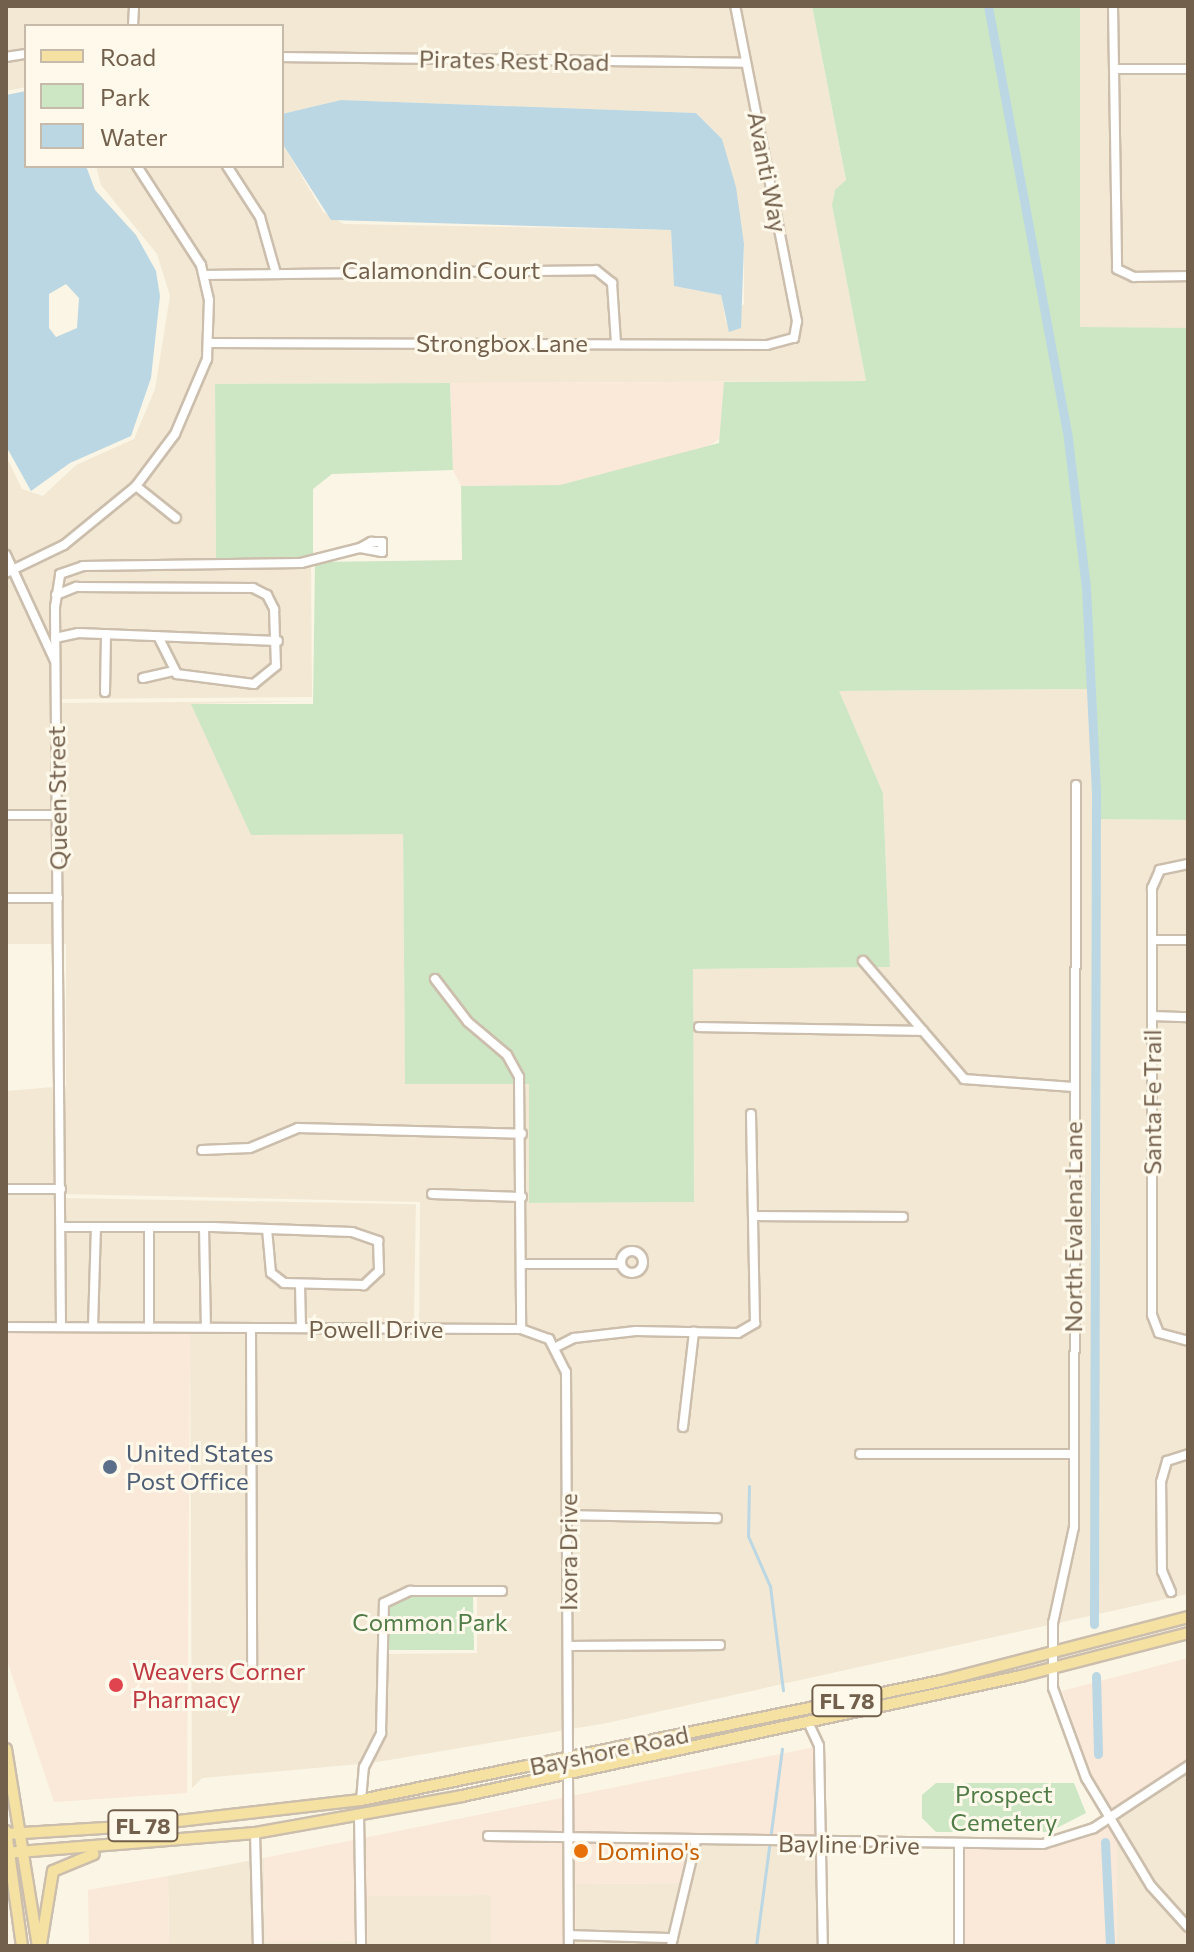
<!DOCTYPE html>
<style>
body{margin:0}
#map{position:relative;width:1194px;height:1952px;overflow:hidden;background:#fbf5e5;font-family:Commissioner,sans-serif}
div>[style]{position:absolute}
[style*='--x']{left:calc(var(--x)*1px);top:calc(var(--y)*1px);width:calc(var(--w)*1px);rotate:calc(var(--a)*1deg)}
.residential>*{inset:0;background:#f2e8d4;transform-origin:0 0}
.commercial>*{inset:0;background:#fae8d9}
.green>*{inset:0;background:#cde7c4}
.water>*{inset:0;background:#bbd7e3}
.stream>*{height:3px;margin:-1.5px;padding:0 1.5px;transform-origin:1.5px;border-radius:1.5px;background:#bbd7e3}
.canal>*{height:9px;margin:-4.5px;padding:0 4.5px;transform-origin:4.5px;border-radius:4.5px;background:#bbd7e3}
.roads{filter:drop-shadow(2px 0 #ccbeac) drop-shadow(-2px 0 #ccbeac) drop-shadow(0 2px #ccbeac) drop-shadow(0 -2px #ccbeac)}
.minor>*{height:8px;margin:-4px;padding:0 4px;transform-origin:4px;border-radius:4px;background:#fff}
.minor>.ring{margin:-4px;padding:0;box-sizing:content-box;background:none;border:8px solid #fff;border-radius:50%}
.major>*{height:10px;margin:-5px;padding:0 5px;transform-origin:5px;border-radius:5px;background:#f5e2a2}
.dots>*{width:22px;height:22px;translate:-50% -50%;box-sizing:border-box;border:4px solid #fef9eb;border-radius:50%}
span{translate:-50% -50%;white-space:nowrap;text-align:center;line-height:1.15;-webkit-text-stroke:6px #fef9eb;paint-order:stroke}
.shield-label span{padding:2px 6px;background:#fef9eb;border:2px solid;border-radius:6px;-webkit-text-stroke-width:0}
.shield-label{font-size:22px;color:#725f4c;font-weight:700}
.street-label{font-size:24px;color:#725f4c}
.service-label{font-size:24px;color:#4e5e75}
.left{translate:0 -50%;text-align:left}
.park-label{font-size:24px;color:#507c47}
.health-label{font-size:24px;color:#be3a42}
.food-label{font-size:24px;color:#c56008}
.frame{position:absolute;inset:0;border:8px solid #725f4c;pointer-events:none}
.legend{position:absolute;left:24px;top:24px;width:260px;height:144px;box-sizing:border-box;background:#fef9eb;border:2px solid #c6bbab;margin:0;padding:10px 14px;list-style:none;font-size:24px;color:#725f4c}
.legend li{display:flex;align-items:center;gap:16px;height:40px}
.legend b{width:40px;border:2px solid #c6bbab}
</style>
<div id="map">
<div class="residential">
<i style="clip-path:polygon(evenodd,6px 6px,812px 6px,846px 181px,832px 205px,866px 381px,215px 384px,216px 561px,83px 562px,58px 570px,51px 607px,56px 703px,314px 701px,192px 704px,252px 834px,403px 834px,405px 1084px,529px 1084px,529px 1203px,693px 1202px,692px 969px,890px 967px,883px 793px,838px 691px,1097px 689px,1095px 819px,1188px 820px,1188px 1594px,607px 1723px,371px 1763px,202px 1778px,192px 1788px,190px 1332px,419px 1332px,420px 1202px,60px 1194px,58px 1326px,6px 1326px,6px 1091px,66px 1086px,66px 944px,6px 944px,6px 456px,22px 489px,43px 496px,76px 465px,134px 439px,155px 389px,170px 296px,157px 254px,101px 185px,96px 166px,282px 166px,282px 143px,323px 212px,344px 224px,671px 230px,674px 286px,721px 295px,726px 322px,744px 304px,744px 244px,722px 139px,696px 113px,341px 100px,282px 114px,282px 26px,26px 26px,26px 87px,6px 91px,6px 6px,407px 1589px,477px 1594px,477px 1653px,386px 1654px,384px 1604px,407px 1589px)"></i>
<i style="left:1080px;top:6px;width:108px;height:322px"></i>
<i style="clip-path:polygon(311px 562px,312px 697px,56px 699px,57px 584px,68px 568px)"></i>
<i style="left:61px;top:1198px;width:355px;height:129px;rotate:1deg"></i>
<i style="clip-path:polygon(1188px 1769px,1188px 1946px,1117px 1946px,1117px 1815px)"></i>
<i style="clip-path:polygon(698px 1840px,826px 1842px,827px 1946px,576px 1946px,575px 1884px,692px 1883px)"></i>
<i style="clip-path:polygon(264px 1858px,265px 1941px,367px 1896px,491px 1895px,491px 1946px,169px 1946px,168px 1876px)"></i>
</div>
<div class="commercial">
<i style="clip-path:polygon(724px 382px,725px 435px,706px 448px,560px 485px,461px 486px,453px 470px,450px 383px)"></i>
<i style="clip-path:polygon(6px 1326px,190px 1332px,187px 1793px,54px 1802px,6px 1657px)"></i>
<i style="clip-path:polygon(1188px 1658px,1188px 1769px,1117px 1816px,1117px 1946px,964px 1946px,964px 1847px,1080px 1837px,1116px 1815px,1086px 1765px,1062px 1691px)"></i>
<i style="clip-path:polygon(825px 1745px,826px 1842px,698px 1840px,692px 1883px,576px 1884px,576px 1946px,491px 1946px,491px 1895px,368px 1896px,368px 1941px,265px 1942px,264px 1858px)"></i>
<i style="clip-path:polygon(168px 1876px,169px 1946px,89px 1946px,88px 1890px)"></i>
</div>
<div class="green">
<i style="clip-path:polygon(812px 6px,1080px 6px,1080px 327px,1188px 328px,1188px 820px,1095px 819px,1096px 689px,839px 691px,883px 793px,890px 967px,693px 969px,694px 1202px,529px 1203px,529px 1084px,405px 1084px,403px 834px,251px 835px,191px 704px,313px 704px,315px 562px,462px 560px,461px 486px,560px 485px,719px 443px,724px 382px,866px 381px,832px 205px,835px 190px,846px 180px)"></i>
<i style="clip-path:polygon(450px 383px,453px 470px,332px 474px,313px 489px,313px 558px,216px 561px,215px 384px)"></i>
<i style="clip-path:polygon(408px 1593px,473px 1594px,474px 1650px,386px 1650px,387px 1606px)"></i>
<i style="clip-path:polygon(936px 1783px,1074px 1783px,1086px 1813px,1049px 1832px,936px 1832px,922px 1818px,922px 1795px)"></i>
</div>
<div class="water">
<i style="clip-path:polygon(evenodd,26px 91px,26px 166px,86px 166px,95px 190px,136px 235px,156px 271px,160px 296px,151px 378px,131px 436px,70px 463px,31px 491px,6px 446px,6px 95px,26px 91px,66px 284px,79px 298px,77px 328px,56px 337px,49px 328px,49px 294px,66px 284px)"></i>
<i style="clip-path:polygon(341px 100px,696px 113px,722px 139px,736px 187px,744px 244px,741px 328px,729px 332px,721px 295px,674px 286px,671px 230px,331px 220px,282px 143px,282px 114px)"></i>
</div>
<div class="stream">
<i style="--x:749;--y:1486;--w:50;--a:91.1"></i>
<i style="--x:748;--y:1536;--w:55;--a:66.3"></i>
<i style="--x:770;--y:1586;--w:105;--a:82.9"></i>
<i style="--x:756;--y:1946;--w:199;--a:-82.5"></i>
</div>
<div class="canal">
<i style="--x:988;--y:6;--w:440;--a:79.5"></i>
<i style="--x:1068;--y:439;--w:150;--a:83.1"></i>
<i style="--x:1086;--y:588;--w:204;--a:87.2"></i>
<i style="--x:1096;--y:792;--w:832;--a:90.14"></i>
<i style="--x:1096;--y:1676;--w:78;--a:88.5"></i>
<i style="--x:1105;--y:1842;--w:104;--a:87.2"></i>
</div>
<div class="roads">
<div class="minor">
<i style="--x:1113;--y:6;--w:263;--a:89.1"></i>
<i style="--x:1117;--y:269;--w:19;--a:25"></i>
<i style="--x:1134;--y:277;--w:54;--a:-1.1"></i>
<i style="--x:133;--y:26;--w:20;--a:-87"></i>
<i style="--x:6;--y:57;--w:20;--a:-9"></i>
<i style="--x:282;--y:57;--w:464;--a:0.7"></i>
<i style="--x:1116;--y:69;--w:72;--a:0"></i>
<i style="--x:227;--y:166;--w:61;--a:57.1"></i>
<i style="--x:260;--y:217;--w:55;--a:74.2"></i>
<i style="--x:204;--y:275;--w:392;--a:-0.7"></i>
<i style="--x:596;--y:270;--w:21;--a:39"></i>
<i style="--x:612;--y:283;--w:60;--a:86.2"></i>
<i style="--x:210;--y:343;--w:557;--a:0.21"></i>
<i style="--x:767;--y:345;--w:28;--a:-15"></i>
<i style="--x:794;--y:338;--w:17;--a:-80"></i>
<i style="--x:797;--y:321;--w:321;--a:-101.1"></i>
<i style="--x:136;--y:486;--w:51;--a:38.7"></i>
<i style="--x:371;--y:542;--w:11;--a:0"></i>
<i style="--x:382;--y:542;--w:10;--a:90"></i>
<i style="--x:382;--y:552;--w:22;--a:-170"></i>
<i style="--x:360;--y:548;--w:13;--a:-29"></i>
<i style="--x:6;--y:555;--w:117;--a:65.2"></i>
<i style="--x:6;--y:573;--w:64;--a:-25.8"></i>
<i style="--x:64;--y:545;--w:93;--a:-39.3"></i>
<i style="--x:136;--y:486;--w:65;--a:-53.1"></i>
<i style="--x:175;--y:434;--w:82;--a:-66.9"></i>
<i style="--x:207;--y:359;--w:59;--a:-88.1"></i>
<i style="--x:209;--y:300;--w:36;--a:-103"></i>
<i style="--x:201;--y:265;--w:118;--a:-122.9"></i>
<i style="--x:56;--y:595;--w:22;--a:-22"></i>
<i style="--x:76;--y:587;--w:177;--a:0.3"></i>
<i style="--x:253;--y:588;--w:16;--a:27"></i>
<i style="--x:267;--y:595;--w:16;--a:63"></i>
<i style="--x:274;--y:609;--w:57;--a:88"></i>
<i style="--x:276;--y:666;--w:28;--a:141"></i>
<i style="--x:254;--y:684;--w:78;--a:-172.6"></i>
<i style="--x:177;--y:674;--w:42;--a:-116.6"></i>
<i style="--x:55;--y:638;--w:24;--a:-12"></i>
<i style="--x:78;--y:633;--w:200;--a:2.3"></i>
<i style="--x:143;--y:678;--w:32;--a:-13"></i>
<i style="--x:105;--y:692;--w:58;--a:-89"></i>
<i style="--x:1076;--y:785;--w:742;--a:90.15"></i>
<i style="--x:1074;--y:1527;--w:98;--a:102.3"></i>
<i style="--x:1053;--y:1623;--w:65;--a:90"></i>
<i style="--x:1053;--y:1688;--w:96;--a:69.9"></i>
<i style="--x:1086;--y:1778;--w:126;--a:59"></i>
<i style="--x:1151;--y:1886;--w:55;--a:47.9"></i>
<i style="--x:6;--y:815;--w:52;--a:0"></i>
<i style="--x:1188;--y:864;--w:29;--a:168"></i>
<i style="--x:1160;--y:870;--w:20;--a:114"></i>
<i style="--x:1152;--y:888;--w:427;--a:90"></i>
<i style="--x:1152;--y:1315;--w:19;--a:69"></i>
<i style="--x:1159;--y:1333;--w:30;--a:15"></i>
<i style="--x:6;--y:898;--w:52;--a:0"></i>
<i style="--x:1152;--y:940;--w:36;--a:0"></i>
<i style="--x:863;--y:961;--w:155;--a:49.4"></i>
<i style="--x:964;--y:1079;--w:109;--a:4.2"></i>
<i style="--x:435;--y:979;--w:54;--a:52.5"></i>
<i style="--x:468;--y:1022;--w:51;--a:40.2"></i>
<i style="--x:507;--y:1055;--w:25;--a:61"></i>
<i style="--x:519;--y:1077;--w:252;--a:89.5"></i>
<i style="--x:1152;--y:1016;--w:36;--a:2"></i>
<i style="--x:699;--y:1027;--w:224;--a:1"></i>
<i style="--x:202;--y:1150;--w:48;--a:-2.4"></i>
<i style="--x:250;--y:1148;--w:52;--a:-22.6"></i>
<i style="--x:298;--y:1128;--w:224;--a:1.5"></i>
<i style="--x:6;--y:1189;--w:55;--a:0"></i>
<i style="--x:432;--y:1194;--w:90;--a:1.9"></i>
<i style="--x:753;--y:1216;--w:150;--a:0.4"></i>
<i style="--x:62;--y:1227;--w:151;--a:0"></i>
<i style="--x:213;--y:1227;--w:139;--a:2.1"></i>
<i style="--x:352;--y:1232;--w:28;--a:19"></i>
<i style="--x:378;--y:1241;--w:30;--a:88"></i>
<i style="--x:379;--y:1271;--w:21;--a:137"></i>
<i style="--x:364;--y:1285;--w:80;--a:-178.6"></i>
<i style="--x:284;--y:1283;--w:16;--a:-142"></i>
<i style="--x:271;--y:1273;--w:44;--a:-95.2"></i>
<i style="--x:149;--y:1227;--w:100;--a:90"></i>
<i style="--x:204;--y:1227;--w:100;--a:88.9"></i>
<i class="ring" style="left:621px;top:1251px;width:14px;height:14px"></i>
<i style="--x:523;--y:1264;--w:98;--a:0"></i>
<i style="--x:300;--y:1284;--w:44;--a:88.7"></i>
<i style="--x:6;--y:1327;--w:515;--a:0.22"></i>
<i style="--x:521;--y:1329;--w:30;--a:20"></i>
<i style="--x:549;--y:1339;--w:37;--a:63"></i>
<i style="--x:566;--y:1372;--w:388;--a:89.7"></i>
<i style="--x:61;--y:1327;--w:720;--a:-90.48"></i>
<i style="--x:55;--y:607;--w:33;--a:-81"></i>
<i style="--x:60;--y:574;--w:24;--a:-19"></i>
<i style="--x:83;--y:566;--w:218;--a:-0.8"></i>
<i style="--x:301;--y:563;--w:61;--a:-14.3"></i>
<i style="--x:93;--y:1327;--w:100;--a:-88.3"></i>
<i style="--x:251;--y:1328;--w:336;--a:89.8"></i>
<i style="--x:558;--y:1346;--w:18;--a:-27"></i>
<i style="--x:574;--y:1338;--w:62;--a:-6.4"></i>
<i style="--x:636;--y:1331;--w:102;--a:1.1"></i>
<i style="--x:738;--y:1333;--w:20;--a:-30"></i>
<i style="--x:755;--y:1323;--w:209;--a:-91.1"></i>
<i style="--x:683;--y:1427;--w:96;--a:-83.4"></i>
<i style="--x:860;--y:1454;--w:214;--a:0"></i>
<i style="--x:568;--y:1515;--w:149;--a:1.2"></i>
<i style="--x:1171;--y:1592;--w:23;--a:-113"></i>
<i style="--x:1162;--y:1571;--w:89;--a:-90.6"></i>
<i style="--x:1161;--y:1482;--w:22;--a:-74"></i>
<i style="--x:1167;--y:1461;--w:22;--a:-18"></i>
<i style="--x:569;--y:1646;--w:151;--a:-0.4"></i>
<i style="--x:808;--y:1722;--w:26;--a:65"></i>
<i style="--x:819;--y:1746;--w:200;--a:88.9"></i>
<i style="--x:568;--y:1773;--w:173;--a:89.7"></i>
<i style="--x:361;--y:1800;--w:33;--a:-85"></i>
<i style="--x:364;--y:1767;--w:38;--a:-63"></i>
<i style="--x:381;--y:1733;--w:130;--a:-88.7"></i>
<i style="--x:384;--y:1603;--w:29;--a:-25"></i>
<i style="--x:410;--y:1591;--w:92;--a:0"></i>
<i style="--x:359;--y:1814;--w:132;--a:89.1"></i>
<i style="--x:255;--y:1833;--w:113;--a:88.5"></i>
<i style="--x:488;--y:1836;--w:555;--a:0.83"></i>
<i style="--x:1043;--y:1844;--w:53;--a:-17.4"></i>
<i style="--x:1094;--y:1828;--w:113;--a:-33.4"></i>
<i style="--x:959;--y:1847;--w:99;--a:90"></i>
<i style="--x:569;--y:1935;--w:104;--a:1.7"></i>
<i style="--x:671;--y:1946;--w:108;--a:-76.6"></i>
</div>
<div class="major">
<i style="--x:6;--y:1749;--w:200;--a:80.8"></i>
<i style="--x:6;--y:1831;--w:116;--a:82.1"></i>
<i style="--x:6;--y:1834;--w:129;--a:-3.5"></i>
<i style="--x:135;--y:1826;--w:227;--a:-6.6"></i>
<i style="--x:361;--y:1800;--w:592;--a:-11.59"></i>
<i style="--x:941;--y:1681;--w:255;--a:-14.5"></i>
<i style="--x:6;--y:1853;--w:250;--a:-4.6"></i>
<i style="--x:255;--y:1833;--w:210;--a:-10.1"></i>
<i style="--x:462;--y:1796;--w:572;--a:-12.12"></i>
<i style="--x:1021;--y:1676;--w:172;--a:-14.4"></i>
<i style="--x:41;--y:1944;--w:74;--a:-80.7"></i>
<i style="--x:53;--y:1871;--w:44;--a:-22.5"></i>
</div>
</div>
<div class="dots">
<i style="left:110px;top:1467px;background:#5c6f8a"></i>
<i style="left:116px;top:1685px;background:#e0444e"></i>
<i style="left:581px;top:1851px;background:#e8710a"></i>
</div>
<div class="shield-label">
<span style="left:847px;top:1701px">FL 78</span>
<span style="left:143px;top:1826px">FL 78</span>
</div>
<div class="street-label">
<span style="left:514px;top:60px;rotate:1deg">Pirates Rest Road</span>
<span style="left:768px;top:172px;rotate:79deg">Avanti Way</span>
<span style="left:441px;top:270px">Calamondin Court</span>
<span style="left:502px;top:343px">Strongbox Lane</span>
<span style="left:57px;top:798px;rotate:-91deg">Queen Street</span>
<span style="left:1152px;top:1102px;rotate:-90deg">Santa Fe Trail</span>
<span style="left:1073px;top:1227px;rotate:-90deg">North Evalena Lane</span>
<span style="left:376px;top:1329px">Powell Drive</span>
<span style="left:568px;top:1552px;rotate:-90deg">Ixora Drive</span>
<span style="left:609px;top:1750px;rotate:-12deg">Bayshore Road</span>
<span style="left:849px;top:1844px;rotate:1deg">Bayline Drive</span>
</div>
<div class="service-label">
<span class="left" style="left:126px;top:1467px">United States<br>Post Office</span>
</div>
<div class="park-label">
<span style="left:430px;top:1622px">Common Park</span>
<span style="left:1004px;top:1808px">Prospect<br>Cemetery</span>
</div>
<div class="health-label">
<span class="left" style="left:132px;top:1685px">Weavers Corner<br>Pharmacy</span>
</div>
<div class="food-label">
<span class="left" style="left:597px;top:1851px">Domino's</span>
</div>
<div class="frame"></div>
<ul class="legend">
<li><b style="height:10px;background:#f5e2a2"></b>Road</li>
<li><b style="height:22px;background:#cde7c4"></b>Park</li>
<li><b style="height:22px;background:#bbd7e3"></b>Water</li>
</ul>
</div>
